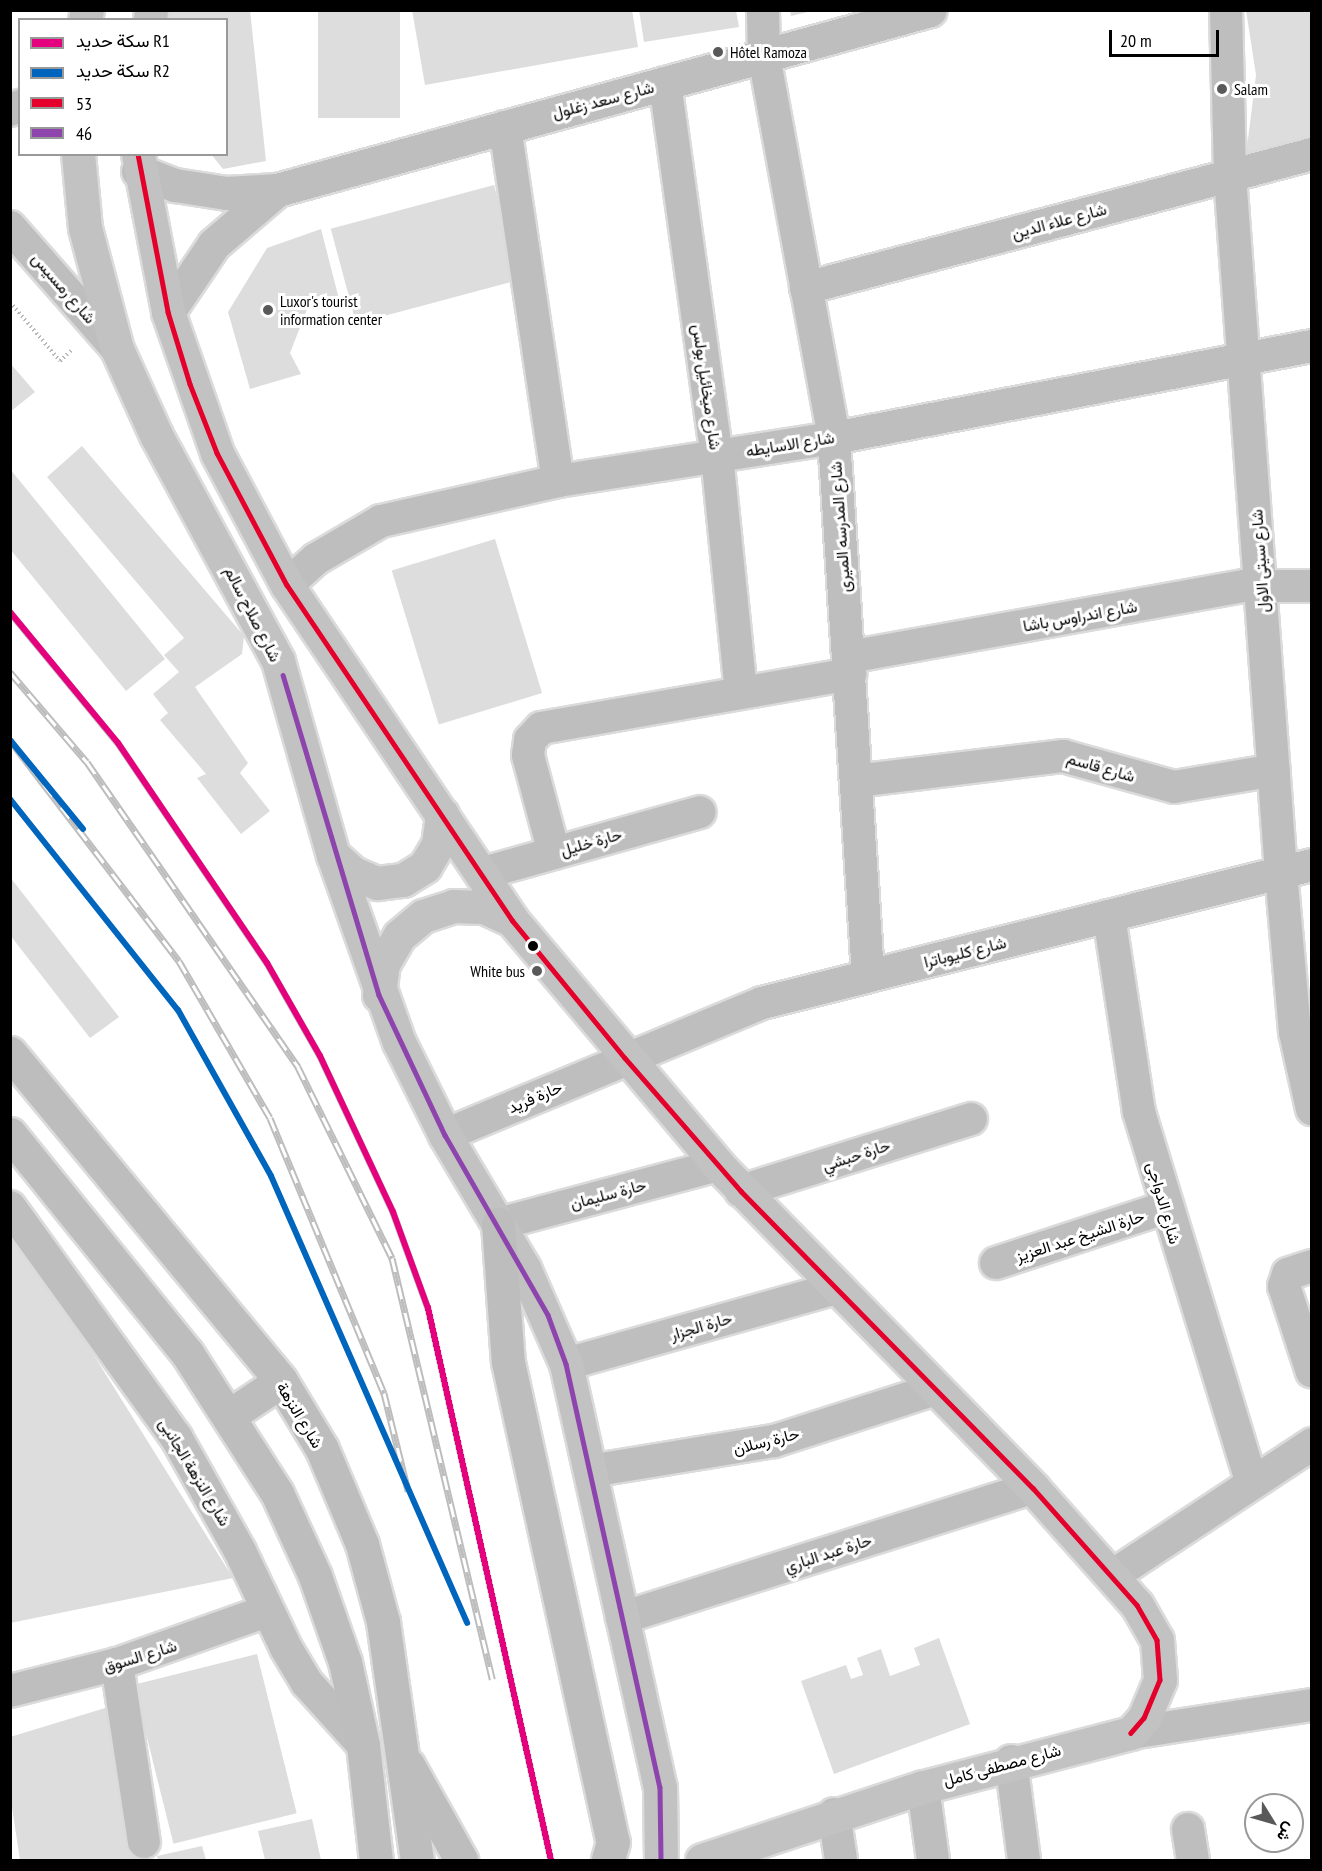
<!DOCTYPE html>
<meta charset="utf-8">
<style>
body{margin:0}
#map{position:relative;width:1322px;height:1871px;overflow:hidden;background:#fff;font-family:"PT Sans Narrow",Vazirmatn,sans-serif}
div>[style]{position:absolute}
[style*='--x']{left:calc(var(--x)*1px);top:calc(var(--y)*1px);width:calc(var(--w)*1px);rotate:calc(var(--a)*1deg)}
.building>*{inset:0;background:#ddd;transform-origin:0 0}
.path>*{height:4px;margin-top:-2px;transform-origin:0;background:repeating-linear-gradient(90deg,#b8b8b8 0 1.5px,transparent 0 4.5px)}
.roads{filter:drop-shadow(2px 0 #dbdbdb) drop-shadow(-2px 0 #dbdbdb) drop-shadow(0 2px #dbdbdb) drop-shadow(0 -2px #dbdbdb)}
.minor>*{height:32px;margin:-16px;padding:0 16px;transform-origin:16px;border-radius:16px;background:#bebebe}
.tertiary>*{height:33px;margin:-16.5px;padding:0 16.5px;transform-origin:16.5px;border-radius:16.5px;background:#bebebe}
.secondary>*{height:33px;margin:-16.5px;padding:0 16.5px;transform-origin:16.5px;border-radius:16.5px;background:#c2c2c2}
.primary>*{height:33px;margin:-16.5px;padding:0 16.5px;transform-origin:16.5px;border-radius:16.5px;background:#bdbdbd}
.rail>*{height:7px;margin-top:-3.5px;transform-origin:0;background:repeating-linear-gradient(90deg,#fff 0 14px,#bdbdbd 0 28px);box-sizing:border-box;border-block:2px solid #bdbdbd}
.bus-1>*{height:4.5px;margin:-2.25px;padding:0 2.25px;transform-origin:2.25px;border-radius:2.25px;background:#e4002b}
.bus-2>*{height:4.5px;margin:-2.25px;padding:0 2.25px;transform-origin:2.25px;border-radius:2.25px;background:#8e44ad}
.rail-1>*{height:6px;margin:-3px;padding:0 3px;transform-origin:3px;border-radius:3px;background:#e5007d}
.rail-2>*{height:6px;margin:-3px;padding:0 3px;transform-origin:3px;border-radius:3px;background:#0065bd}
.dots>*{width:16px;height:16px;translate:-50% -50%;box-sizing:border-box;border:3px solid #fff;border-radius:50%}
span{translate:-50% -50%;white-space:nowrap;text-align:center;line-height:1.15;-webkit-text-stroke:6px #fff;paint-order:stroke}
.poi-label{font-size:16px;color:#000}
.left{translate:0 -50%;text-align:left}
.right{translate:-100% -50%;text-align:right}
.street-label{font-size:16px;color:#000}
.frame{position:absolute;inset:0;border:12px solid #000;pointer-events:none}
.legend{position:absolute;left:18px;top:18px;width:210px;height:138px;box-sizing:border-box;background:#fff;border:2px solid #999;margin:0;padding:8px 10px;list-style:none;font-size:18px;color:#000}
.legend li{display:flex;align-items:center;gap:12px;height:30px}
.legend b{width:30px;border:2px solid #999}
.north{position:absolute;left:1244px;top:1793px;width:60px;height:60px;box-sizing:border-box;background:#fff;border:2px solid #999;border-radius:50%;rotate:127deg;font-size:16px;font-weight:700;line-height:24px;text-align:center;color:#000}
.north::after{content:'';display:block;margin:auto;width:21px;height:27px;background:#595959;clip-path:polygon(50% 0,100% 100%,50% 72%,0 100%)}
.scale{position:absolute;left:1109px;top:30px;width:110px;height:27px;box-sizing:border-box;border:3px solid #000;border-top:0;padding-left:8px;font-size:18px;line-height:21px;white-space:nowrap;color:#000;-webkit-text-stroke:4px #fff;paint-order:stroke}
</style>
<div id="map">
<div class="building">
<i style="clip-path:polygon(169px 10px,250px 10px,266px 161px,223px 169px,211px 154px,226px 154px,226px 20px,168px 20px)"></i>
<i style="left:318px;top:10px;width:82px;height:108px"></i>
<i style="clip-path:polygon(412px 10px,632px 10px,638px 47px,425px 85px)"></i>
<i style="clip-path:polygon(639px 10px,736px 10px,739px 27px,644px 42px)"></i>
<i style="clip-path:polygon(790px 10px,812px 10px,812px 11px,791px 16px)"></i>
<i style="clip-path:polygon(1246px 10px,1312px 10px,1312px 144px,1245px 163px,1256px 75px)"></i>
<i style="left:494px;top:185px;width:98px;height:169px;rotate:75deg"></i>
<i style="clip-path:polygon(321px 229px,339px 299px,308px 307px,290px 353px,301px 374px,250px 389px,228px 312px,267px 248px)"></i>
<i style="clip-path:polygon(10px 363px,35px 392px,10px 412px)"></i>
<i style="clip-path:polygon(82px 446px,244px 636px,242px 654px,195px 687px,248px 763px,240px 773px,270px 811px,241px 834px,197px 778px,206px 774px,160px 720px,168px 713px,153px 694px,179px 672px,164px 655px,184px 638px,47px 477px)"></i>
<i style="clip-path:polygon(10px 469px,165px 659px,126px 691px,10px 549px)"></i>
<i style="left:495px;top:539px;width:161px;height:108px;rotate:73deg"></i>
<i style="clip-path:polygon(10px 877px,119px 1017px,90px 1038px,10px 935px)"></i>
<i style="clip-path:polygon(10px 1221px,233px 1578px,10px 1623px)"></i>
<i style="clip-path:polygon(939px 1638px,970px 1724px,834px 1774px,801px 1681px,846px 1665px,851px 1679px,863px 1675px,857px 1658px,881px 1649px,890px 1676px,920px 1665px,914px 1648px)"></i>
<i style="left:257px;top:1654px;width:164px;height:127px;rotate:76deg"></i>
<i style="clip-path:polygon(115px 1705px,140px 1860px,20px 1860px,10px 1794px,10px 1737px)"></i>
<i style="clip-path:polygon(312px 1819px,321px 1860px,265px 1860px,258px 1831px)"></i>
<i style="clip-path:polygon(202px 1846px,206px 1860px,158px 1860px,157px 1856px)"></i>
</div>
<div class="path">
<i style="--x:10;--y:302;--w:77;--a:49.7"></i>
<i style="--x:60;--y:361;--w:16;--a:-43"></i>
</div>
<div class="roads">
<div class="minor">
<i style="--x:763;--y:10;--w:46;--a:88.8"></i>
<i style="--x:764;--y:56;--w:388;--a:79.6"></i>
<i style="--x:834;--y:438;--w:539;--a:86.38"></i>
<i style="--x:1226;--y:10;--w:166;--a:88.6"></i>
<i style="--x:1230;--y:176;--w:698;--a:85.81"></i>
<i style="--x:1281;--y:872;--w:161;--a:85"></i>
<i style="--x:1295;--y:1032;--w:79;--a:77.6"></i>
<i style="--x:665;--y:83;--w:377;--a:82.1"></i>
<i style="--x:717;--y:456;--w:237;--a:84.2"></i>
<i style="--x:10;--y:110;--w:11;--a:-22"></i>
<i style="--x:505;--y:127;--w:358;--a:81.5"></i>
<i style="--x:10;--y:227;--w:162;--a:48.7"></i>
<i style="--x:806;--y:288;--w:523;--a:-14.83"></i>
<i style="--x:287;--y:585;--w:39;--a:-42"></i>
<i style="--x:316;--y:559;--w:75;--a:-30.3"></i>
<i style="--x:381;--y:521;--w:181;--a:-12.7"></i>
<i style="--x:558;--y:481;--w:279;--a:-8.9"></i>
<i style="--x:834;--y:438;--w:487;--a:-10.9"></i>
<i style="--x:849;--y:657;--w:402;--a:-10.2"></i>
<i style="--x:1245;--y:586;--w:67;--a:0"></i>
<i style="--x:856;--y:781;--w:209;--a:-6.9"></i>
<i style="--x:1063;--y:756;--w:115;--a:15.6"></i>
<i style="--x:1174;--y:787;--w:101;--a:-9.6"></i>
<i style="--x:554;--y:853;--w:101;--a:-104.9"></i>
<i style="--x:528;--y:755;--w:15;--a:-82"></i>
<i style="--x:530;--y:740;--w:16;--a:-47"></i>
<i style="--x:541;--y:728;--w:314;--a:-9.9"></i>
<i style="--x:483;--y:873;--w:225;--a:-15.7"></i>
<i style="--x:1109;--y:916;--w:198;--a:81.3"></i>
<i style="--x:1139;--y:1112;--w:388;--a:73.1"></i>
<i style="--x:445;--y:1135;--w:343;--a:-22.6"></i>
<i style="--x:762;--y:1003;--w:567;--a:-14.09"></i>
<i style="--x:741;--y:1191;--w:241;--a:-17.4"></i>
<i style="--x:10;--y:1207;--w:284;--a:54.2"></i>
<i style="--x:176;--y:1437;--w:131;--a:60.7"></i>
<i style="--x:240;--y:1551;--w:107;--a:64.6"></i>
<i style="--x:286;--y:1648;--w:41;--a:59"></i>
<i style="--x:307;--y:1683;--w:84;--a:47.9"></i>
<i style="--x:498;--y:1224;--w:228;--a:-15"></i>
<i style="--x:996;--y:1263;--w:177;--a:-18.1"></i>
<i style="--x:1312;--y:1266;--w:25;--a:162"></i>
<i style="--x:1288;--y:1274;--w:13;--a:108"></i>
<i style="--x:1284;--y:1286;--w:90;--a:72"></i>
<i style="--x:566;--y:1364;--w:281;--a:-15.7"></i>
<i style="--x:590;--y:1471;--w:186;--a:-9.3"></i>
<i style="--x:774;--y:1441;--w:170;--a:-17.8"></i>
<i style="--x:1112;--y:1576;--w:240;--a:-33.4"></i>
<i style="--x:622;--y:1618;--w:431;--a:-17.6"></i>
<i style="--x:117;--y:1664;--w:180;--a:81.4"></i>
<i style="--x:10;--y:1691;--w:110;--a:-14.2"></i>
<i style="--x:117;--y:1664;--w:159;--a:-19.5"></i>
<i style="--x:1131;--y:1733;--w:183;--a:-8.8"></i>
<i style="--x:1011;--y:1761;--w:100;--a:82.5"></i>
<i style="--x:923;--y:1787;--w:74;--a:82.2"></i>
<i style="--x:834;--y:1814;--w:47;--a:81.3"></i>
<i style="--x:1188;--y:1829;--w:31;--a:81"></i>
</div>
<div class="tertiary">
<i style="--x:138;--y:171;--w:40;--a:21"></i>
<i style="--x:175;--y:185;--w:52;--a:8.9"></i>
<i style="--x:226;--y:193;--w:51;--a:-3.4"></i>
<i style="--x:277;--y:190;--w:677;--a:-15.41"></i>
<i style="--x:168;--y:312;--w:82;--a:-55.9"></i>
<i style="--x:214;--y:244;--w:83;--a:-40.6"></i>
</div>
<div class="secondary">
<i style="--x:85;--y:20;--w:10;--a:-79"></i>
<i style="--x:150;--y:20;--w:10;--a:-84"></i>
<i style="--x:78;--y:154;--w:74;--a:84.6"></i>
<i style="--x:85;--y:228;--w:125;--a:75.2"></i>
<i style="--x:117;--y:349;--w:94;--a:65.6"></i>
<i style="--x:156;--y:435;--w:257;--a:61.6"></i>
<i style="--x:278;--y:661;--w:202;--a:74.2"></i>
<i style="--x:333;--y:855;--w:198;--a:70.6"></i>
<i style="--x:399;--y:1042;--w:104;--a:63.7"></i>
<i style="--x:445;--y:1135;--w:155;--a:59.3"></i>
<i style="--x:524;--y:1268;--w:105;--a:66.4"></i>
<i style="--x:566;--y:1364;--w:433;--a:77.5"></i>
<i style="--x:660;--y:1787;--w:73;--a:89.2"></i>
<i style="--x:138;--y:154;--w:161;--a:79.2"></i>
<i style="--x:168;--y:312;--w:149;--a:70.8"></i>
<i style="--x:217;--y:453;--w:149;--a:62.1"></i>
<i style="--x:287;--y:585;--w:404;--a:56.1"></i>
<i style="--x:512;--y:920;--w:320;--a:49.9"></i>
<i style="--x:718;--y:1165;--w:451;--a:45.7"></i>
<i style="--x:1033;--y:1488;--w:157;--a:48.4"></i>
<i style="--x:1137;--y:1605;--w:40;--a:60.3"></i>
<i style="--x:1157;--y:1640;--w:40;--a:85.7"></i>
<i style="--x:1160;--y:1680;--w:41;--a:112.8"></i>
<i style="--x:1144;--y:1718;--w:20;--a:131"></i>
<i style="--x:1131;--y:1733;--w:215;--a:165.4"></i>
<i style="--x:923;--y:1787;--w:233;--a:161.7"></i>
<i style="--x:333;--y:855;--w:27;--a:42"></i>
<i style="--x:353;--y:873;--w:26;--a:23"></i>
<i style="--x:377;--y:883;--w:26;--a:-7"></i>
<i style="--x:403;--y:880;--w:26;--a:-32"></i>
<i style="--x:425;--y:866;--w:26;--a:-59"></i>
<i style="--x:438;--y:844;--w:30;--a:-82"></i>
<i style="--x:379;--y:995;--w:31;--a:-83"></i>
<i style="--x:383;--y:964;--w:32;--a:-60"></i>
<i style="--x:399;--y:936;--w:31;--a:-40"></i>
<i style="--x:423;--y:916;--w:32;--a:-18"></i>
<i style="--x:453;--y:906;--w:31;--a:2"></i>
<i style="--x:484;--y:907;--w:31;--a:25"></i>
</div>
<div class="primary">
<i style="--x:10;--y:1053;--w:425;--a:50.4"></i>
<i style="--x:281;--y:1381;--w:79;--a:58.9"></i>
<i style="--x:322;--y:1449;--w:103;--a:67.2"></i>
<i style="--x:362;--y:1544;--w:81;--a:74.9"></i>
<i style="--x:383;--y:1622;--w:240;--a:81.9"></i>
<i style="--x:10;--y:1134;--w:282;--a:51.1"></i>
<i style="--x:187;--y:1353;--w:166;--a:57.3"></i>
<i style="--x:277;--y:1493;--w:91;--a:65.4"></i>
<i style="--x:315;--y:1576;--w:91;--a:70.8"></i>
<i style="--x:345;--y:1662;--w:85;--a:77.8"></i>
<i style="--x:363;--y:1745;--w:116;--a:83.6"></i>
<i style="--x:498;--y:1224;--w:138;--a:85.9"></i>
<i style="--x:508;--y:1362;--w:491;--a:77.7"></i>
<i style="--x:613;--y:1842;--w:19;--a:106"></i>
<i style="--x:230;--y:1415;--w:61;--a:-33.7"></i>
<i style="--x:408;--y:1765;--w:109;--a:60.8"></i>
</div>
</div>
<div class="rail">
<i style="--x:10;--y:612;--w:170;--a:50.5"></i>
<i style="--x:118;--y:743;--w:266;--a:55.9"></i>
<i style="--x:267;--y:963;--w:107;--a:60.3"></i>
<i style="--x:320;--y:1056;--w:172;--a:64.9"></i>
<i style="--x:393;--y:1212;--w:102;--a:70"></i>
<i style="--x:428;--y:1308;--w:566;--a:77.44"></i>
<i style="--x:10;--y:672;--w:118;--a:49.5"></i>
<i style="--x:87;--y:762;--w:371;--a:55.3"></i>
<i style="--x:298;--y:1067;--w:213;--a:63.8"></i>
<i style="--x:392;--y:1258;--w:433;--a:76.6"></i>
<i style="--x:10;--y:740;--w:278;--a:52.6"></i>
<i style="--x:179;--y:961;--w:181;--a:59.9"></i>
<i style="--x:270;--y:1118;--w:298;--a:67.5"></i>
<i style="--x:384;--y:1393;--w:101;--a:76.2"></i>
</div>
<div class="bus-1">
<i style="--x:138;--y:154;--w:161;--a:79.2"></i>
<i style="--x:168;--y:312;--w:75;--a:73"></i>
<i style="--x:190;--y:384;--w:74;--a:68.6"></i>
<i style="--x:217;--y:453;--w:149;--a:62.1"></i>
<i style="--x:287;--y:585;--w:404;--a:56.1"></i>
<i style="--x:512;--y:920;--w:178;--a:50.7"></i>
<i style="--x:625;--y:1058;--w:176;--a:48.9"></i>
<i style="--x:741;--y:1191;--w:417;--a:45.5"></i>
<i style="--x:1033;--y:1488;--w:157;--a:48.4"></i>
<i style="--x:1137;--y:1605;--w:40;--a:60.3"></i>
<i style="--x:1157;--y:1640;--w:40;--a:85.7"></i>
<i style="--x:1160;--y:1680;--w:41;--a:112.8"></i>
<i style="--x:1144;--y:1718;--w:20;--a:131"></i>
</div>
<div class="bus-2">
<i style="--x:283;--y:675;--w:334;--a:73.3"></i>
<i style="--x:379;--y:995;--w:155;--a:64.8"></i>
<i style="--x:445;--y:1135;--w:207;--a:60.2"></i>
<i style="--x:548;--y:1315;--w:52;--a:69.8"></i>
<i style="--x:566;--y:1364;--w:433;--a:77.5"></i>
<i style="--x:660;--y:1787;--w:73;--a:89.2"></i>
</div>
<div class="rail-1">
<i style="--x:10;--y:612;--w:170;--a:50.5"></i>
<i style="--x:118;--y:743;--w:266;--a:55.9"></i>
<i style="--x:267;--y:963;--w:107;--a:60.3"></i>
<i style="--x:320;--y:1056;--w:172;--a:64.9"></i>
<i style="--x:393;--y:1212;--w:102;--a:70"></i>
<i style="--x:428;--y:1308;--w:566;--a:77.44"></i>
</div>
<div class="rail-2">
<i style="--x:10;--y:740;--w:115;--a:50.6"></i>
<i style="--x:10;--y:799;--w:270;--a:51.5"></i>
<i style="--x:178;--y:1010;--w:190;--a:60.7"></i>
<i style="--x:271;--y:1176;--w:488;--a:66.3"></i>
</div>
<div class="dots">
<i style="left:718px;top:52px;background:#595959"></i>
<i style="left:1222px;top:89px;background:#595959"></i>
<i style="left:268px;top:310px;background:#595959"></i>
<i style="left:533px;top:946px;background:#000"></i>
<i style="left:537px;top:971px;background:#595959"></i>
</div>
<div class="poi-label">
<span class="left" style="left:730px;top:52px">Hôtel Ramoza</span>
<span class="left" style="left:1234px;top:89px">Salam</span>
<span class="left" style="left:280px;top:310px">Luxor's tourist<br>information center</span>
<span class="right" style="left:525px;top:971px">White bus</span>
</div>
<div class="street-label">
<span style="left:603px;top:100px;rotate:-15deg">شارع سعد زغلول</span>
<span style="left:1059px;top:221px;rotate:-15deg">شارع علاء الدين</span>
<span style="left:64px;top:288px;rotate:49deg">شارع رمسيس</span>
<span style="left:707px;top:387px;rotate:82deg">شارع ميخائيل بولس</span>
<span style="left:790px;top:444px;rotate:-9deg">شارع الاسايطه</span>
<span style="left:840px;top:527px;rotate:-94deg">شارع المدرسه الميرى</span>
<span style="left:1260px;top:561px;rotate:-94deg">شارع سيتى الاول</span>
<span style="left:253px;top:614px;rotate:63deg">شارع صلاح سالم</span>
<span style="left:1080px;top:616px;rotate:-10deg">شارع اندراوس باشا</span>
<span style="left:1101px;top:767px;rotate:16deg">شارع قاسم</span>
<span style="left:591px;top:842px;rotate:-16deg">حارة خليل</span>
<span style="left:965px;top:952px;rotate:-14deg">شارع كليوباترا</span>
<span style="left:535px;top:1097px;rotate:-23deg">حارة فريد</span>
<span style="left:856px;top:1155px;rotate:-18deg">حارة حبشي</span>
<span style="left:608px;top:1194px;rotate:-15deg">حارة سليمان</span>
<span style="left:1164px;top:1203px;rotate:74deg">شارع الدواجى</span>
<span style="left:1080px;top:1236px;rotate:-18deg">حارة الشيخ عبد العزيز</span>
<span style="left:701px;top:1326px;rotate:-16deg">حارة الجزار</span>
<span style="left:300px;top:1415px;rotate:59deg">شارع النزهة</span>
<span style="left:766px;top:1441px;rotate:-14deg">حارة رسلان</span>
<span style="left:195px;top:1472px;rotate:59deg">شارع النزهة الجانبى</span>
<span style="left:828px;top:1553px;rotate:-18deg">حارة عبد الباري</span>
<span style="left:140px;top:1656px;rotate:-17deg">شارع السوق</span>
<span style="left:1002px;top:1765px;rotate:-15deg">شارع مصطفى كامل</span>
</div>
<div class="frame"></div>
<ul class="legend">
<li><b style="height:8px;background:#e5007d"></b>سكة حديد R1</li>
<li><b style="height:8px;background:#0065bd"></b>سكة حديد R2</li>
<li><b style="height:8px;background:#e4002b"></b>53</li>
<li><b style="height:8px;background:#8e44ad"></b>46</li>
</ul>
<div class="north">ش</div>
<div class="scale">20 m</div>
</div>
